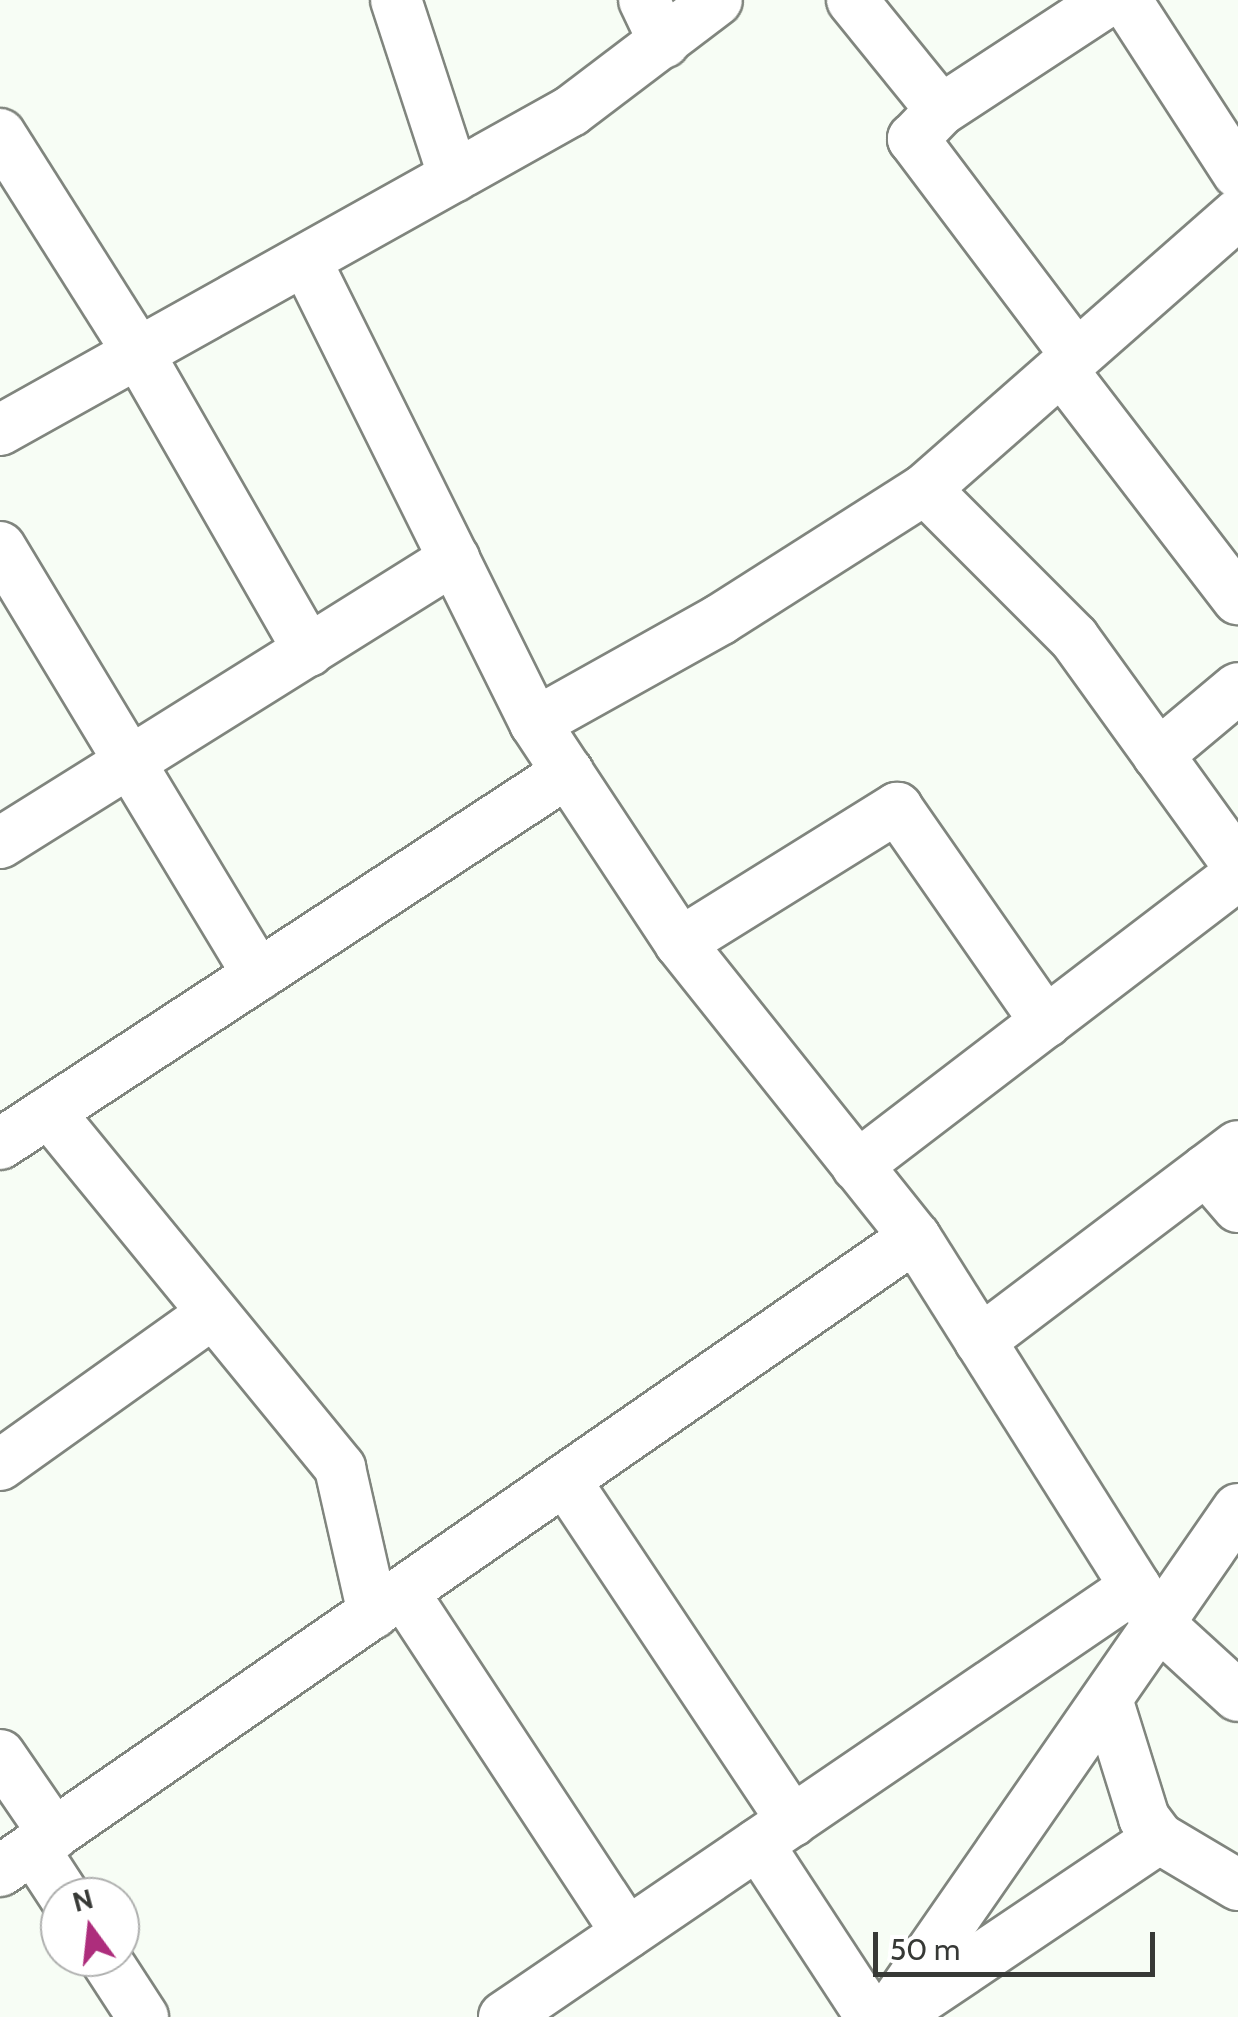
<!DOCTYPE html>
<style>
body{margin:0}
#map{position:relative;width:1238px;height:2017px;overflow:hidden;background:#f7fdf5;font-family:Cabin,sans-serif}
div>[style]{position:absolute}
[style*='--x']{left:calc(var(--x)*1px);top:calc(var(--y)*1px);width:calc(var(--w)*1px);rotate:calc(var(--a)*1deg)}
.roads{filter:drop-shadow(2px 0 #80857e) drop-shadow(-2px 0 #80857e) drop-shadow(0 2px #80857e) drop-shadow(0 -2px #80857e)}
.minor>*{height:50px;margin:-25px;padding:0 25px;transform-origin:25px;border-radius:25px;background:#fff}
span{translate:-50% -50%;white-space:nowrap;text-align:center;line-height:1.15;-webkit-text-stroke:9px #fff;paint-order:stroke}
.north{position:absolute;left:40px;top:1877px;width:100px;height:100px;box-sizing:border-box;background:#fff;border:2px solid #afb0af;border-radius:50%;rotate:345deg;font-size:28px;font-weight:700;line-height:40px;text-align:center;color:#373936}
.north::after{content:'';display:block;margin:auto;width:35px;height:45px;background:#ad2d7c;clip-path:polygon(50% 0,100% 100%,50% 72%,0 100%)}
.scale{position:absolute;left:873px;top:1932px;width:282px;height:45px;box-sizing:border-box;border:5px solid #373936;border-top:0;padding-left:12px;font-size:30px;line-height:35px;white-space:nowrap;color:#373936;-webkit-text-stroke:8px #fff;paint-order:stroke}
</style>
<div id="map">
<div class="roads">
<div class="minor">
<i style="--x:396;--y:0;--w:186;--a:71.9"></i>
<i style="--x:644;--y:0;--w:47;--a:64.5"></i>
<i style="--x:852;--y:0;--w:141;--a:51"></i>
<i style="--x:1126;--y:0;--w:206;--a:57.1"></i>
<i style="--x:0;--y:134;--w:254;--a:57.7"></i>
<i style="--x:136;--y:349;--w:348;--a:60.2"></i>
<i style="--x:306;--y:261;--w:516;--a:63.63"></i>
<i style="--x:535;--y:723;--w:263;--a:56.6"></i>
<i style="--x:680;--y:943;--w:376;--a:51.4"></i>
<i style="--x:915;--y:1237;--w:456;--a:57.8"></i>
<i style="--x:1158;--y:1623;--w:108;--a:42.4"></i>
<i style="--x:1076;--y:355;--w:271;--a:-127"></i>
<i style="--x:913;--y:139;--w:40;--a:-46"></i>
<i style="--x:941;--y:110;--w:201;--a:-33.2"></i>
<i style="--x:1062;--y:370;--w:289;--a:52.5"></i>
<i style="--x:0;--y:430;--w:654;--a:-29.19"></i>
<i style="--x:571;--y:111;--w:183;--a:-37.2"></i>
<i style="--x:925;--y:489;--w:211;--a:45"></i>
<i style="--x:1074;--y:638;--w:280;--a:54.2"></i>
<i style="--x:0;--y:547;--w:500;--a:58.9"></i>
<i style="--x:535;--y:723;--w:213;--a:-29.2"></i>
<i style="--x:721;--y:619;--w:242;--a:-32.5"></i>
<i style="--x:925;--y:489;--w:417;--a:-41.3"></i>
<i style="--x:1158;--y:755;--w:104;--a:-39.9"></i>
<i style="--x:0;--y:843;--w:536;--a:-32.03"></i>
<i style="--x:680;--y:943;--w:256;--a:-31.9"></i>
<i style="--x:897;--y:808;--w:261;--a:55.2"></i>
<i style="--x:49;--y:1112;--w:460;--a:50.7"></i>
<i style="--x:340;--y:1468;--w:149;--a:77.2"></i>
<i style="--x:0;--y:1144;--w:679;--a:-33.22"></i>
<i style="--x:857;--y:1166;--w:479;--a:-37.4"></i>
<i style="--x:1206;--y:1170;--w:49;--a:49.1"></i>
<i style="--x:980;--y:1341;--w:323;--a:-37.1"></i>
<i style="--x:0;--y:1465;--w:257;--a:-35.5"></i>
<i style="--x:565;--y:1480;--w:410;--a:56.3"></i>
<i style="--x:403;--y:1592;--w:408;--a:56.7"></i>
<i style="--x:1107;--y:1699;--w:125;--a:72.7"></i>
<i style="--x:1144;--y:1818;--w:25;--a:53"></i>
<i style="--x:1159;--y:1838;--w:92;--a:30.7"></i>
<i style="--x:0;--y:1755;--w:96;--a:55.6"></i>
<i style="--x:758;--y:1844;--w:207;--a:56.8"></i>
<i style="--x:33;--y:1848;--w:59;--a:56.9"></i>
<i style="--x:0;--y:1871;--w:1113;--a:-34.72"></i>
<i style="--x:104;--y:1957;--w:72;--a:57"></i>
<i style="--x:902;--y:2011;--w:310;--a:-33.9"></i>
<i style="--x:504;--y:2017;--w:764;--a:-34.27"></i>
<i style="--x:886;--y:2017;--w:618;--a:-55.28"></i>
</div>
</div>
<div class="north">N</div>
<div class="scale">50 m</div>
</div>
